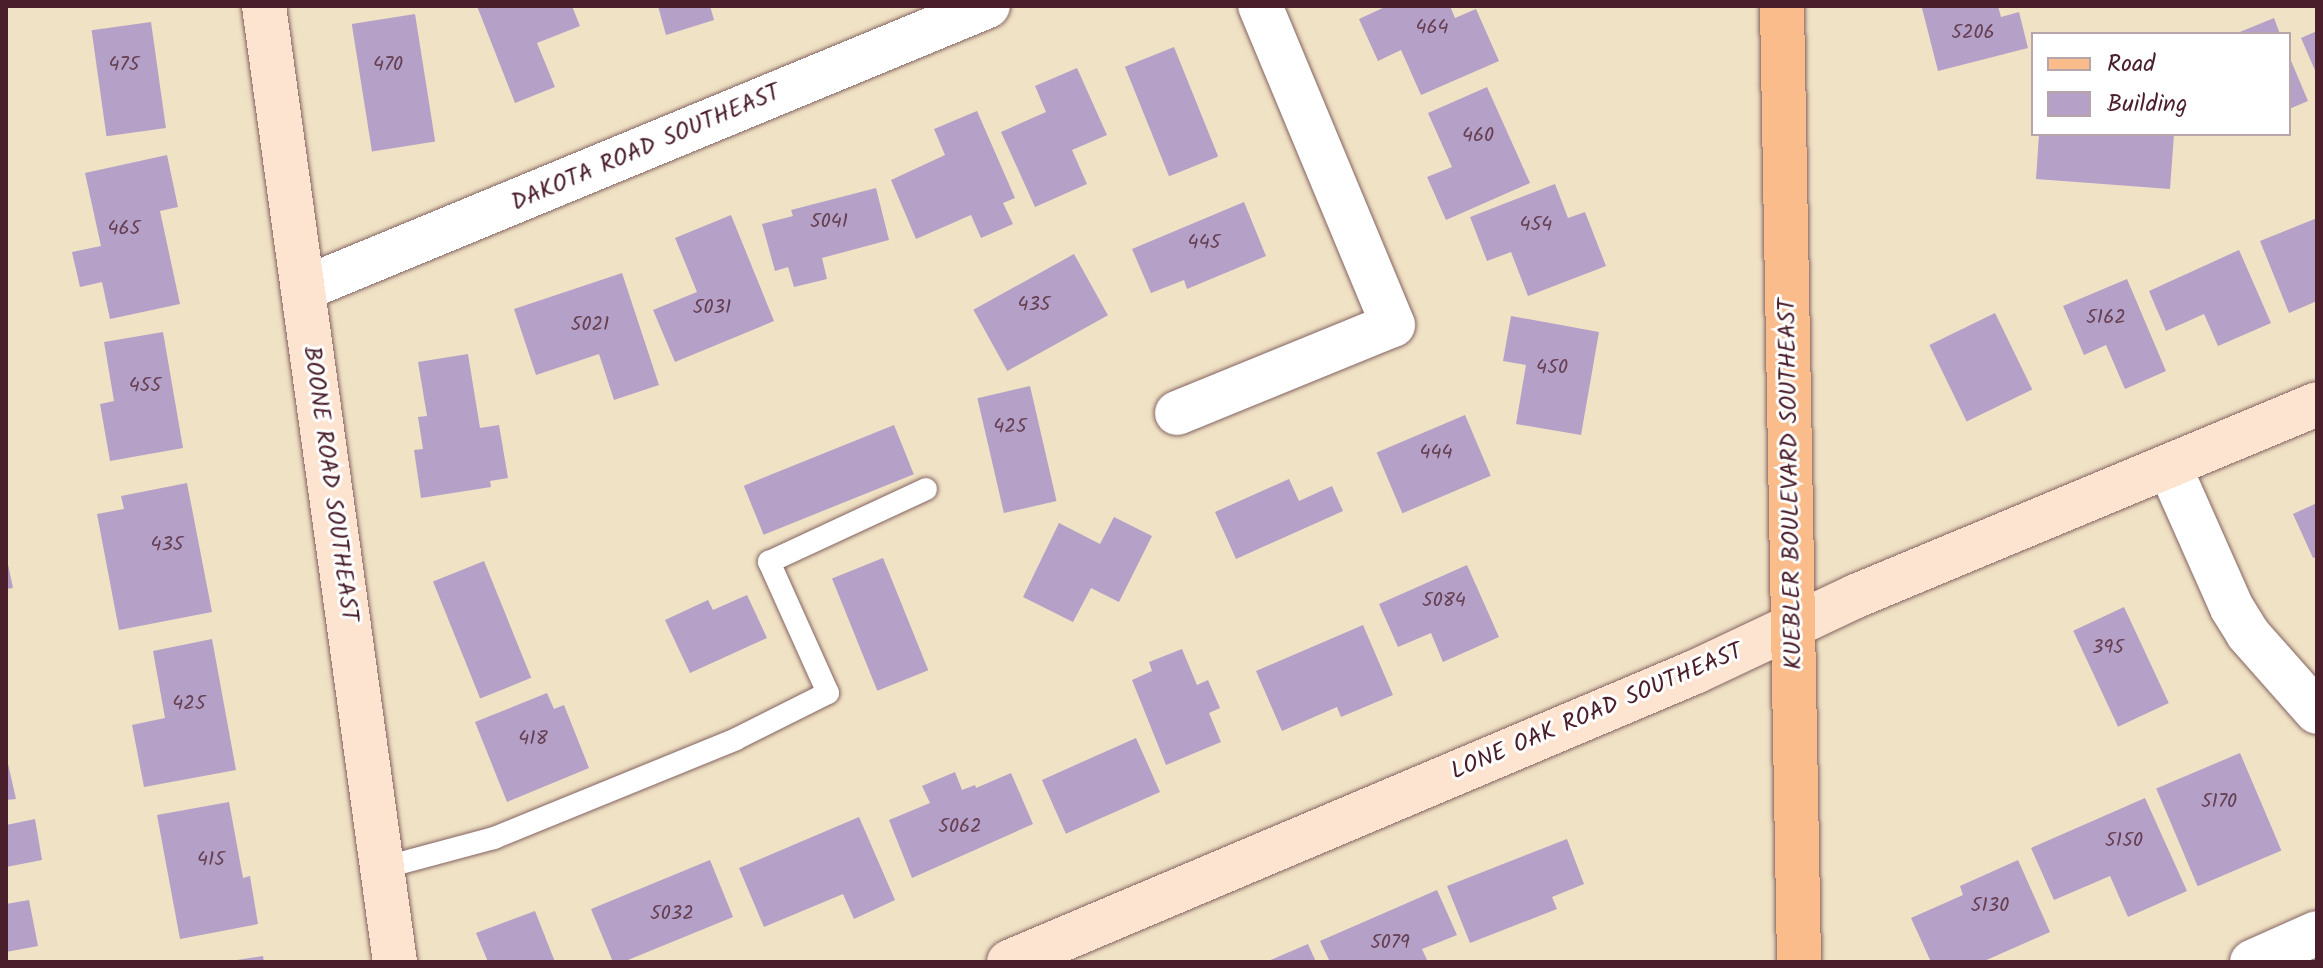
<!DOCTYPE html>
<html>
<head>
<meta charset="utf-8">
<style>
  body { margin:0 }
  #map { position:relative; width:2323px; height:968px; overflow:hidden; background:#f0e2c5; font-family:Kalam,sans-serif }
  div>[style] { position:absolute }
  [style*='--x'] { left:calc(var(--x)*1px); top:calc(var(--y)*1px); width:calc(var(--w)*1px); rotate:calc(var(--a)*1deg) }
  .building>* { inset:0; background:#b5a0c8; transform-origin:0 0 }
  .roads { filter:drop-shadow(0 0 2px #846361) drop-shadow(0 0 2px #846361) }
  .lane>* { height:22px; margin:-11px; padding:0 11px; transform-origin:11px; border-radius:11px; background:#fff }
  .street>* { height:44px; margin:-22px; padding:0 22px; transform-origin:22px; border-radius:22px; background:#fff }
  .secondary>* { height:44px; margin:-22px; padding:0 22px; transform-origin:22px; border-radius:22px; background:#fde4d0 }
  .primary>* { height:44px; margin:-22px; padding:0 22px; transform-origin:22px; border-radius:22px; background:#f9bc8a }
  span { translate:-50% -50%; white-space:nowrap; text-align:center; line-height:1.15; -webkit-text-stroke:6px #fff; paint-order:stroke }
  .number-label { font-size:20px; color:#653f52 }
  .number-label span { -webkit-text-stroke-width:0 }
  .street-label { font-size:24px; color:#4a1f2b }
  .frame { position:absolute; inset:0; border:8px solid #4a1f2b; pointer-events:none }
  .legend { position:absolute; left:2031px; top:32px; width:260px; height:104px; box-sizing:border-box; background:#fff; border:2px solid #b7a5aa; margin:0; padding:10px 14px; list-style:none; font-size:24px; color:#4a1f2b }
  .legend li { display:flex; align-items:center; gap:16px; height:40px }
  .legend b { width:40px; border:2px solid #b7a5aa }
</style>
</head>
<body>
<div id="map">
  <div class="building">
    <div style="clip-path:polygon(477px 6px,572px 6px,580px 26px,537px 43px,555px 87px,515px 103px)"></div>
    <div style="clip-path:polygon(658px 6px,710px 6px,714px 20px,666px 35px)"></div>
    <div style="clip-path:polygon(1387px 6px,1450px 6px,1455px 18px,1476px 9px,1499px 61px,1421px 95px,1401px 50px,1378px 61px,1359px 19px)"></div>
    <div style="clip-path:polygon(1931px 6px,1998px 6px,2001px 17px,2019px 12px,2028px 48px,1938px 71px,1922px 8px)"></div>
    <div style="left:415px;top:14px;width:129px;height:64px;rotate:81deg"></div>
    <div style="clip-path:polygon(2274px 18px,2280px 34px,2235px 34px)"></div>
    <div style="left:151px;top:22px;width:107px;height:60px;rotate:82deg"></div>
    <div style="clip-path:polygon(2317px 31px,2317px 75px,2301px 38px)"></div>
    <div style="left:1174px;top:47px;width:118px;height:53px;rotate:68deg"></div>
    <div style="clip-path:polygon(2289px 56px,2308px 101px,2289px 109px)"></div>
    <div style="clip-path:polygon(1077px 68px,1107px 135px,1072px 150px,1087px 184px,1035px 207px,1001px 132px,1046px 112px,1035px 86px)"></div>
    <div style="clip-path:polygon(1487px 87px,1530px 183px,1446px 220px,1427px 177px,1452px 167px,1428px 113px)"></div>
    <div style="clip-path:polygon(977px 111px,1015px 198px,1003px 203px,1013px 224px,981px 238px,971px 215px,916px 239px,891px 180px,945px 155px,934px 129px)"></div>
    <div style="clip-path:polygon(2039px 134px,2174px 134px,2170px 189px,2036px 179px)"></div>
    <div style="clip-path:polygon(167px 155px,178px 207px,160px 211px,180px 304px,110px 319px,102px 282px,80px 287px,72px 252px,101px 246px,85px 173px)"></div>
    <div style="clip-path:polygon(1555px 184px,1568px 218px,1585px 212px,1606px 266px,1528px 296px,1511px 252px,1487px 261px,1470px 217px)"></div>
    <div style="clip-path:polygon(876px 188px,889px 240px,822px 258px,827px 279px,794px 287px,788px 267px,775px 271px,762px 224px,793px 216px,791px 210px)"></div>
    <div style="clip-path:polygon(1244px 202px,1266px 256px,1187px 289px,1184px 280px,1151px 293px,1132px 249px)"></div>
    <div style="clip-path:polygon(731px 215px,774px 321px,675px 362px,653px 310px,697px 292px,675px 238px)"></div>
    <div style="clip-path:polygon(2317px 218px,2317px 301px,2289px 313px,2260px 241px)"></div>
    <div style="clip-path:polygon(2239px 250px,2271px 323px,2218px 346px,2204px 314px,2166px 331px,2149px 291px)"></div>
    <div style="left:1074px;top:254px;width:70px;height:115px;rotate:61deg"></div>
    <div style="clip-path:polygon(622px 273px,659px 385px,614px 400px,599px 354px,536px 375px,514px 309px)"></div>
    <div style="clip-path:polygon(2127px 279px,2166px 371px,2125px 389px,2106px 345px,2084px 355px,2063px 306px)"></div>
    <div style="left:1995px;top:313px;width:85px;height:73px;rotate:64deg"></div>
    <div style="clip-path:polygon(1511px 316px,1599px 332px,1581px 435px,1516px 424px,1526px 365px,1503px 361px)"></div>
    <div style="clip-path:polygon(163px 332px,183px 448px,110px 461px,100px 404px,114px 401px,104px 342px)"></div>
    <div style="clip-path:polygon(468px 354px,480px 428px,499px 425px,508px 478px,490px 481px,491px 487px,421px 498px,414px 450px,423px 449px,418px 417px,427px 416px,418px 362px)"></div>
    <div style="left:1030px;top:386px;width:118px;height:54px;rotate:77deg"></div>
    <div style="left:1465px;top:415px;width:66px;height:96px;rotate:67deg"></div>
    <div style="left:894px;top:425px;width:53px;height:162px;rotate:68deg"></div>
    <div style="clip-path:polygon(1289px 479px,1299px 501px,1332px 486px,1343px 511px,1236px 559px,1215px 512px)"></div>
    <div style="clip-path:polygon(187px 483px,212px 612px,119px 630px,97px 514px,124px 509px,121px 496px)"></div>
    <div style="clip-path:polygon(2317px 503px,2317px 557px,2313px 558px,2293px 514px)"></div>
    <div style="clip-path:polygon(1114px 517px,1152px 536px,1119px 602px,1091px 588px,1073px 622px,1023px 597px,1059px 523px,1100px 544px)"></div>
    <div style="clip-path:polygon(6px 555px,13px 588px,6px 589px)"></div>
    <div style="left:883px;top:558px;width:121px;height:55px;rotate:68deg"></div>
    <div style="left:484px;top:561px;width:126px;height:55px;rotate:68deg"></div>
    <div style="clip-path:polygon(1467px 565px,1499px 637px,1443px 662px,1431px 633px,1398px 647px,1379px 604px)"></div>
    <div style="clip-path:polygon(747px 595px,767px 638px,690px 673px,665px 620px,708px 600px,713px 610px)"></div>
    <div style="left:2124px;top:607px;width:106px;height:56px;rotate:65deg"></div>
    <div style="clip-path:polygon(1363px 625px,1393px 695px,1341px 717px,1337px 707px,1282px 731px,1256px 671px)"></div>
    <div style="clip-path:polygon(212px 639px,236px 770px,144px 787px,132px 725px,165px 718px,153px 651px)"></div>
    <div style="clip-path:polygon(1182px 649px,1197px 685px,1208px 680px,1220px 708px,1209px 713px,1221px 742px,1166px 765px,1132px 680px,1152px 671px,1149px 662px)"></div>
    <div style="clip-path:polygon(547px 693px,554px 709px,564px 705px,589px 768px,507px 802px,475px 722px)"></div>
    <div style="left:1136px;top:738px;width:59px;height:103px;rotate:66deg"></div>
    <div style="left:2240px;top:753px;width:106px;height:91px;rotate:67deg"></div>
    <div style="clip-path:polygon(6px 755px,16px 799px,6px 800px)"></div>
    <div style="clip-path:polygon(955px 772px,962px 790px,975px 785px,976px 788px,1011px 773px,1033px 824px,912px 878px,889px 820px,930px 803px,922px 786px)"></div>
    <div style="clip-path:polygon(2145px 798px,2187px 891px,2128px 917px,2110px 876px,2054px 900px,2031px 848px)"></div>
    <div style="clip-path:polygon(229px 802px,243px 878px,250px 876px,258px 924px,180px 939px,157px 815px)"></div>
    <div style="clip-path:polygon(859px 817px,895px 900px,854px 919px,843px 894px,764px 927px,739px 868px)"></div>
    <div style="clip-path:polygon(35px 819px,42px 860px,6px 867px,6px 825px)"></div>
    <div style="clip-path:polygon(1567px 839px,1584px 884px,1552px 897px,1557px 909px,1470px 943px,1447px 886px)"></div>
    <div style="clip-path:polygon(710px 860px,733px 917px,623px 962px,613px 962px,591px 909px)"></div>
    <div style="clip-path:polygon(2018px 860px,2050px 932px,1982px 962px,1931px 962px,1911px 918px,1963px 895px,1960px 886px)"></div>
    <div style="clip-path:polygon(1437px 890px,1457px 935px,1422px 949px,1428px 962px,1330px 962px,1320px 941px)"></div>
    <div style="clip-path:polygon(29px 900px,38px 946px,6px 952px,6px 904px)"></div>
    <div style="clip-path:polygon(535px 911px,555px 962px,488px 962px,476px 933px)"></div>
    <div style="clip-path:polygon(1308px 944px,1316px 962px,1266px 962px)"></div>
    <div style="clip-path:polygon(263px 956px,264px 962px,237px 962px,237px 960px)"></div>
  </div>
  <div class="roads">
    <div class="lane">
      <div style="--x:382;--y:868;--w:116;--a:-15"></div>
      <div style="--x:494;--y:838;--w:261;--a:-22.2"></div>
      <div style="--x:736;--y:739;--w:103;--a:-26.6"></div>
      <div style="--x:828;--y:693;--w:144;--a:-114.2"></div>
      <div style="--x:769;--y:562;--w:173;--a:-24.9"></div>
    </div>
    <div class="street">
      <div style="--x:303;--y:289;--w:741;--a:-22.45"></div>
      <div style="--x:1177;--y:413;--w:233;--a:-22.2"></div>
      <div style="--x:1393;--y:325;--w:346;--a:-112.6"></div>
      <div style="--x:2169;--y:466;--w:155;--a:66.1"></div>
      <div style="--x:2232;--y:608;--w:31;--a:58"></div>
      <div style="--x:2248;--y:634;--w:104;--a:48.5"></div>
      <div style="--x:2252;--y:962;--w:71;--a:-24"></div>
    </div>
    <div class="secondary">
      <div style="--x:264;--y:6;--w:965;--a:82.2"></div>
      <div style="--x:1009;--y:962;--w:745;--a:-22.92"></div>
      <div style="--x:1695;--y:672;--w:178;--a:-25.3"></div>
      <div style="--x:1856;--y:596;--w:499;--a:-22.6"></div>
    </div>
    <div class="primary">
      <div style="--x:1782;--y:6;--w:956;--a:88.98"></div>
    </div>
  </div>
  <div class="number-label">
    <span style="left:1432px;top:28px">464</span>
    <span style="left:1973px;top:33px">5206</span>
    <span style="left:124px;top:65px">475</span>
    <span style="left:388px;top:65px">470</span>
    <span style="left:1478px;top:136px">460</span>
    <span style="left:829px;top:222px">5041</span>
    <span style="left:1536px;top:225px">454</span>
    <span style="left:124px;top:229px">465</span>
    <span style="left:1204px;top:243px">445</span>
    <span style="left:1034px;top:305px">435</span>
    <span style="left:712px;top:308px">5031</span>
    <span style="left:2106px;top:318px">5162</span>
    <span style="left:590px;top:325px">5021</span>
    <span style="left:1552px;top:368px">450</span>
    <span style="left:145px;top:386px">455</span>
    <span style="left:1010px;top:427px">425</span>
    <span style="left:1436px;top:453px">444</span>
    <span style="left:167px;top:545px">435</span>
    <span style="left:1444px;top:601px">5084</span>
    <span style="left:2108px;top:648px">395</span>
    <span style="left:189px;top:704px">425</span>
    <span style="left:533px;top:739px">418</span>
    <span style="left:2219px;top:802px">5170</span>
    <span style="left:960px;top:827px">5062</span>
    <span style="left:2124px;top:841px">5150</span>
    <span style="left:211px;top:860px">415</span>
    <span style="left:1990px;top:906px">5130</span>
    <span style="left:672px;top:914px">5032</span>
    <span style="left:1390px;top:943px">5079</span>
  </div>
  <div class="street-label">
    <span style="left:646px;top:148px;rotate:-23deg">DAKOTA ROAD SOUTHEAST</span>
    <span style="left:330px;top:484px;rotate:82deg">BOONE ROAD SOUTHEAST</span>
    <span style="left:1791px;top:484px;rotate:-91deg">KUEBLER BOULEVARD SOUTHEAST</span>
    <span style="left:1597px;top:712px;rotate:-23deg">LONE OAK ROAD SOUTHEAST</span>
  </div>
  <div class="frame"></div>
  <ul class="legend">
  <li><b style="height:10px;background:#f9bc8a"></b>Road</li>
  <li><b style="height:22px;background:#b5a0c8"></b>Building</li>
  </ul>
</div>
</body>
</html>
